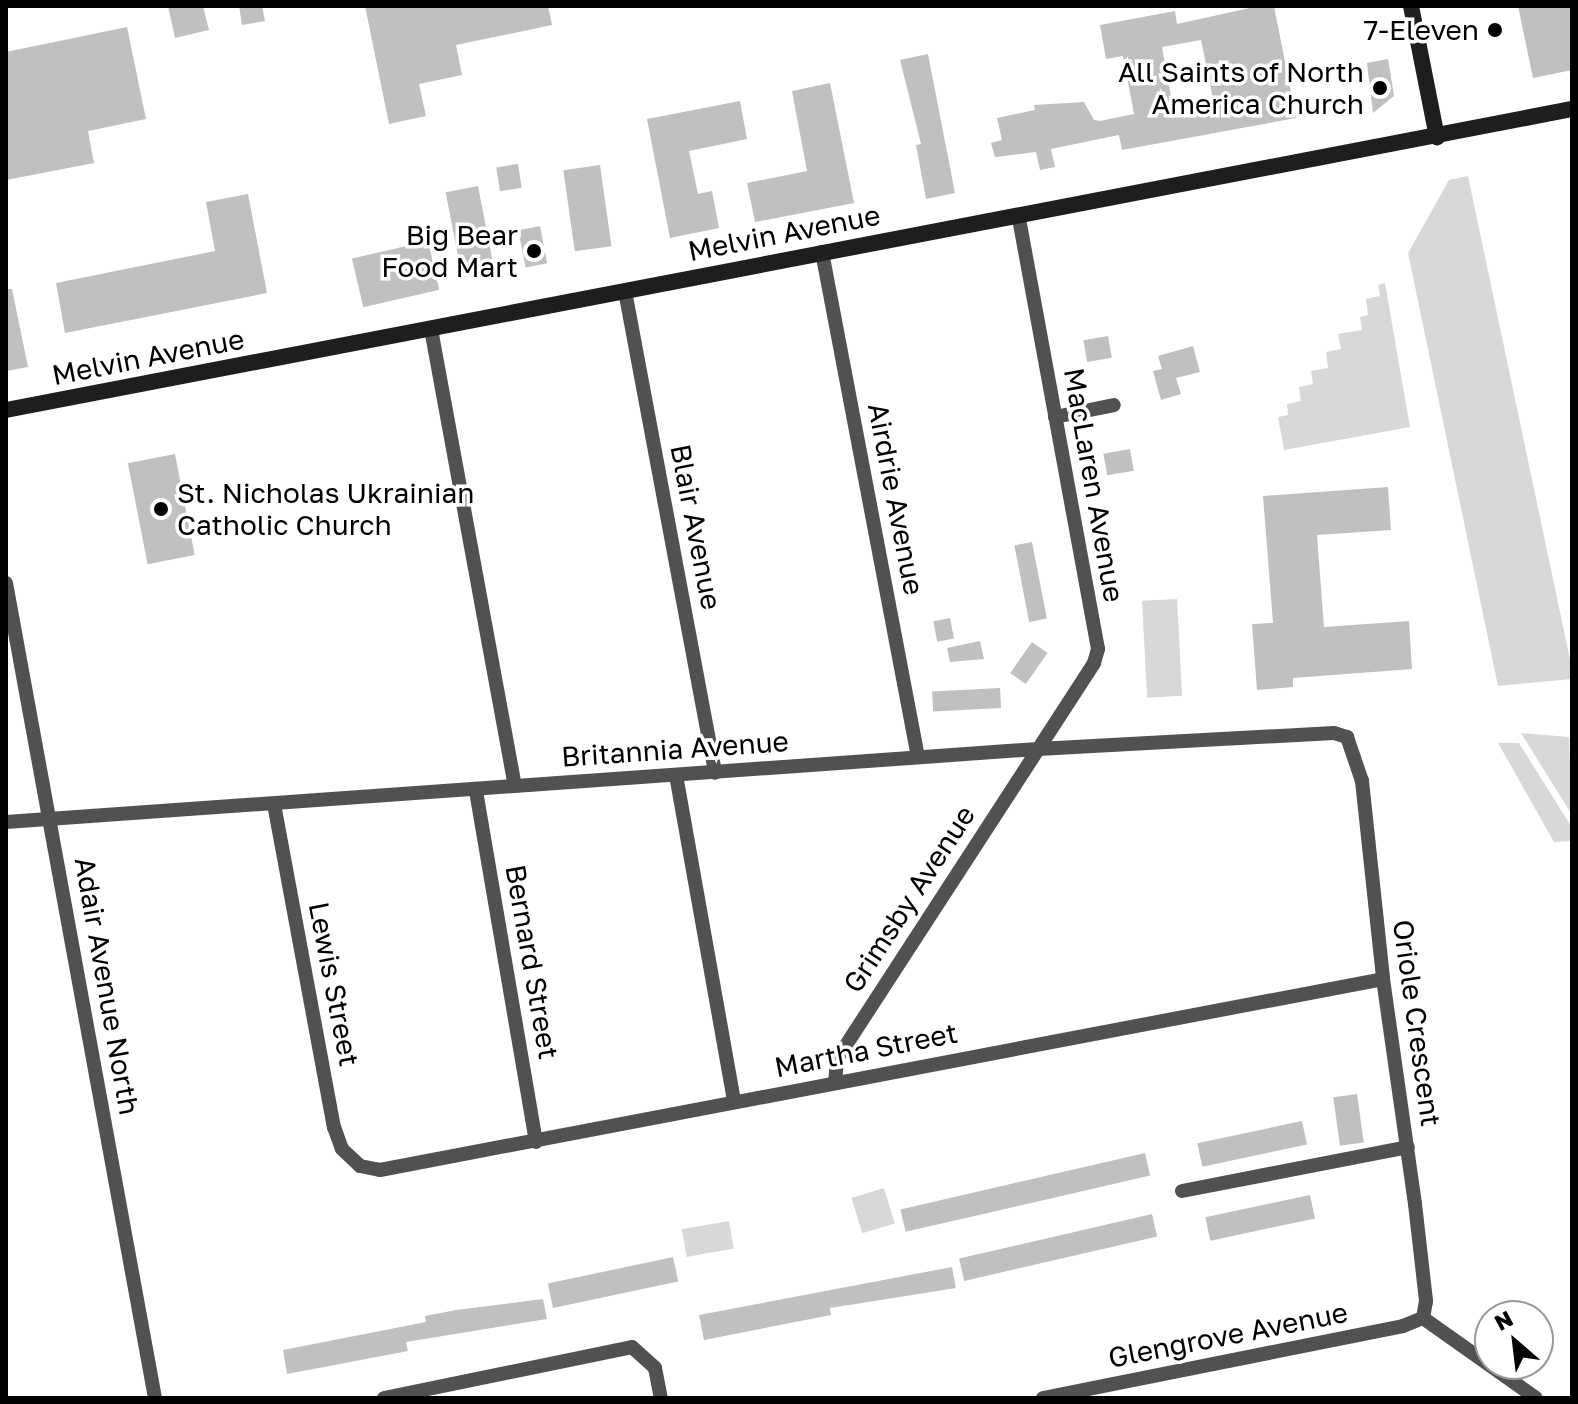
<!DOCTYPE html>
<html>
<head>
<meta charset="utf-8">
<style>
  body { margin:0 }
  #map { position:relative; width:1578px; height:1404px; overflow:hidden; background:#fff; font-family:"Golos Text",sans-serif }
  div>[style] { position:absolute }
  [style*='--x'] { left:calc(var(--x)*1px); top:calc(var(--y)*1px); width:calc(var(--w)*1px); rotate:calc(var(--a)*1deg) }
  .green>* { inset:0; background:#d8d8d8; transform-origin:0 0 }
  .building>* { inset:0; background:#c0c0c0; transform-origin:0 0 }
  .street>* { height:14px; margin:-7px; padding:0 7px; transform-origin:7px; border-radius:7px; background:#515151 }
  .secondary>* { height:16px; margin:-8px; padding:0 8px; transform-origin:8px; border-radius:8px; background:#1e1e1e }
  .dots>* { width:22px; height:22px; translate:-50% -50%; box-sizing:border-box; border:4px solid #fff; border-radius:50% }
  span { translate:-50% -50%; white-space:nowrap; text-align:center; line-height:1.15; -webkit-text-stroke:7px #fff; paint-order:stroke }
  .poi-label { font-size:28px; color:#000 }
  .right { translate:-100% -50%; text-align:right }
  .left { translate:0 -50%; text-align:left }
  .street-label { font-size:28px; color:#000 }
  .frame { position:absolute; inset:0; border:8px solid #000; pointer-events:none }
  .north { position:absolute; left:1474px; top:1300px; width:80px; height:80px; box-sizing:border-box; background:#fff; border:2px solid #999; border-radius:50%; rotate:332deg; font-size:22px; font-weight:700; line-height:32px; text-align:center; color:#000 }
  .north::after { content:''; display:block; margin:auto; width:28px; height:36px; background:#000; clip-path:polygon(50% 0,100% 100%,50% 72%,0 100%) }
</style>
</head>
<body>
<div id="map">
  <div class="green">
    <div style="clip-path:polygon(1468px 176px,1572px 669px,1572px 679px,1498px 686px,1408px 253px,1449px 180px)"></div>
    <div style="clip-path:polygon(1385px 283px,1410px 427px,1284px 450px,1278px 417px,1288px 415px,1287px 404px,1301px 401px,1299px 387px,1313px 384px,1311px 371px,1328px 368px,1326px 352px,1341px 349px,1338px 334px,1362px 330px,1360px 317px,1368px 315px,1366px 299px,1380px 296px,1378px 285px)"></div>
    <div style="left:1177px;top:599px;width:97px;height:35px;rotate:87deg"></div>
    <div style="clip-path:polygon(1521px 733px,1569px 737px,1572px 815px)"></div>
    <div style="clip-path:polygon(1498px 743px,1519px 743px,1571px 826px,1572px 841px,1554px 842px)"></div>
    <div style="left:884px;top:1188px;width:37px;height:34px;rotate:73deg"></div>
    <div style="left:729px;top:1221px;width:28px;height:48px;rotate:80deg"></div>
  </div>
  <div class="building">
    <div style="clip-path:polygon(168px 6px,203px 6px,209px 30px,175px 38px)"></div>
    <div style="clip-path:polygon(239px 6px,262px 6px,265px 21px,242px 25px)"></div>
    <div style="clip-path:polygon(365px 6px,548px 6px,552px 25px,456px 45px,462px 75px,419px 84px,426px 116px,389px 124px)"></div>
    <div style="clip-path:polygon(evenodd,1259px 6px,1274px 6px,1296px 118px,1122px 150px,1119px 135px,1051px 149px,1055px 167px,1040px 170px,1036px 152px,995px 157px,991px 143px,1002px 140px,997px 118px,1035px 110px,1034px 105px,1084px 102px,1094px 120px,1100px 121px,1134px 114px,1123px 56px,1106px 59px,1100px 25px,1175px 11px,1177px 24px,1259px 6px,1201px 40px,1213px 99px,1173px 107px,1162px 47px,1201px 40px)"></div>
    <div style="clip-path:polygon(1518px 6px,1572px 6px,1572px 70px,1533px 78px)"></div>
    <div style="clip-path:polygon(127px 27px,146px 119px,88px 131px,94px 163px,6px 180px,6px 52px)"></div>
    <div style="clip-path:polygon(928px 54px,955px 193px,926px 199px,916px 145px,921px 144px,900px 60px)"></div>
    <div style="clip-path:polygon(1388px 59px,1394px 96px,1373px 113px,1367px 63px)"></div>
    <div style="clip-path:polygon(830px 83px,854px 203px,755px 222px,747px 183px,807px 171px,792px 91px)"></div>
    <div style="clip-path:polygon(740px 101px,747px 139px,689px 151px,698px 194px,712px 191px,719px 228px,670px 238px,647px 119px)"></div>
    <div style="left:518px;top:164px;width:24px;height:22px;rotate:81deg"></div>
    <div style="left:600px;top:165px;width:82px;height:37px;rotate:82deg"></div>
    <div style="left:478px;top:186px;width:87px;height:33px;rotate:79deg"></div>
    <div style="clip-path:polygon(248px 194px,267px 293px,65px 333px,56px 283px,215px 251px,206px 202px)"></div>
    <div style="left:540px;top:226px;width:38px;height:22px;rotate:79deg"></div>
    <div style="left:428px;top:241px;width:50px;height:78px;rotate:77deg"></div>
    <div style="clip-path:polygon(6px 289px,12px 289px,28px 367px,6px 371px)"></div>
    <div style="left:1108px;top:336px;width:22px;height:25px;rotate:80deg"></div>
    <div style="clip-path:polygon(1193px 346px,1200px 372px,1176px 378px,1181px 394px,1161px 400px,1153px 371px,1162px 369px,1158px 356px)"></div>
    <div style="left:1130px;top:449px;width:22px;height:27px;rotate:80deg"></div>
    <div style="left:175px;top:454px;width:103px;height:48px;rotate:79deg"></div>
    <div style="clip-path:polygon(1388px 487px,1391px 530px,1317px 535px,1324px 627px,1409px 621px,1412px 669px,1293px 678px,1293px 687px,1257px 690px,1252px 624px,1273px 623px,1263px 496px)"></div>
    <div style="left:1032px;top:542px;width:78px;height:18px;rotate:79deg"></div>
    <div style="left:950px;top:618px;width:21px;height:17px;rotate:79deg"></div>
    <div style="clip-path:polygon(980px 641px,984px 659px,950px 662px,947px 648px)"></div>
    <div style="left:1032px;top:642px;width:19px;height:38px;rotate:35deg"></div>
    <div style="left:1000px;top:688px;width:20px;height:68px;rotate:87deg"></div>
    <div style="left:1357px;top:1094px;width:49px;height:24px;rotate:82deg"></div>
    <div style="left:1302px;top:1121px;width:24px;height:107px;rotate:78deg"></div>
    <div style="left:1145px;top:1153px;width:23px;height:251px;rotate:77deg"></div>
    <div style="left:1310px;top:1195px;width:24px;height:107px;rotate:78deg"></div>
    <div style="left:1152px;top:1214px;width:23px;height:198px;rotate:77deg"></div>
    <div style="left:673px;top:1257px;width:25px;height:128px;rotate:78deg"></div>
    <div style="clip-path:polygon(952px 1267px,956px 1288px,830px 1308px,831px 1315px,704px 1340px,699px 1315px)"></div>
    <div style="clip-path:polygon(543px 1299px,547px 1319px,406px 1342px,408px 1351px,287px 1374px,283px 1350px,426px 1322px,425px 1316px,456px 1310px)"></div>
  </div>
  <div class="street">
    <div style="--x:822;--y:252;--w:514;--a:79.24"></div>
    <div style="--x:625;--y:291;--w:490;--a:79.4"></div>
    <div style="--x:431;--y:329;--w:464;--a:79.6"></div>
    <div style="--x:1055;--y:417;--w:60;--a:-11.5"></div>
    <div style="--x:6;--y:583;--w:829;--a:79.64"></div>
    <div style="--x:676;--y:775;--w:332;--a:79.9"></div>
    <div style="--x:476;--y:791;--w:356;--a:80.3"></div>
    <div style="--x:274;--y:804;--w:329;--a:79.5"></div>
    <div style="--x:334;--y:1127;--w:23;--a:70"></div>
    <div style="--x:342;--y:1149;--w:25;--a:43"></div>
    <div style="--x:360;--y:1166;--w:20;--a:11"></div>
    <div style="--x:380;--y:1170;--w:1021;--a:-10.78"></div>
    <div style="--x:6;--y:822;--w:1035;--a:-4.05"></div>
    <div style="--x:1038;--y:749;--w:296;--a:-3.1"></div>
    <div style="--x:1334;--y:733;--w:14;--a:17"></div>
    <div style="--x:1347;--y:737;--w:46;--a:71.2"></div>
    <div style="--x:1362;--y:781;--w:199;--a:83.9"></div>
    <div style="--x:1383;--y:979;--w:227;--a:81.9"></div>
    <div style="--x:1415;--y:1204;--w:98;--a:83.5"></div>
    <div style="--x:1426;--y:1301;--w:17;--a:100"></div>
    <div style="--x:835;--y:1083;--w:24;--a:-85"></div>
    <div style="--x:837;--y:1059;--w:472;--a:-57"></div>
    <div style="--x:1094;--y:663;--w:15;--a:-74"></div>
    <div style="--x:1098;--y:649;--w:441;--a:-100.4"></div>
    <div style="--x:1182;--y:1191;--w:230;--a:-11"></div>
    <div style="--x:1423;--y:1318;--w:138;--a:35.3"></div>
    <div style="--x:384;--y:1398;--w:253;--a:-11.6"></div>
    <div style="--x:632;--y:1347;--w:31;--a:42"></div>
    <div style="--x:655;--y:1368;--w:31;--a:79"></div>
    <div style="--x:1043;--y:1398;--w:367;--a:-11.3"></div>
    <div style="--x:1403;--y:1326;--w:22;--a:-22"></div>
  </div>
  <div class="secondary">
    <div style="--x:1411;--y:6;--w:134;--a:78.8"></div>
    <div style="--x:6;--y:410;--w:1595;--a:-10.88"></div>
  </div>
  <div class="dots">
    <div style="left:1495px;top:30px;background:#000"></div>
    <div style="left:1380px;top:88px;background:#000"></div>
    <div style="left:534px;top:251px;background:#000"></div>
    <div style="left:161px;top:509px;background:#000"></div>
  </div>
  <div class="poi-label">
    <span class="right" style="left:1479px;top:30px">7-Eleven</span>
    <span class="right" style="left:1364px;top:88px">All Saints of North<br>America Church</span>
    <span class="right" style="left:518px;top:251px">Big Bear<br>Food Mart</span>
    <span class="left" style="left:177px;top:509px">St. Nicholas Ukrainian<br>Catholic Church</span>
  </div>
  <div class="street-label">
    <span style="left:784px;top:233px;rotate:-11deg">Melvin Avenue</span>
    <span style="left:148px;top:357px;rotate:-11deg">Melvin Avenue</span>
    <span style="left:1094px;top:485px;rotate:80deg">MacLaren Avenue</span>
    <span style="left:896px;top:499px;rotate:79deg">Airdrie Avenue</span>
    <span style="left:696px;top:527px;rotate:79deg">Blair Avenue</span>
    <span style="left:675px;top:749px;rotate:-4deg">Britannia Avenue</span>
    <span style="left:909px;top:899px;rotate:-57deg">Grimsby Avenue</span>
    <span style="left:532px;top:962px;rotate:80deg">Bernard Street</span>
    <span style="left:334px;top:984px;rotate:79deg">Lewis Street</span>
    <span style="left:107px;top:986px;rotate:80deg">Adair Avenue North</span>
    <span style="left:1417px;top:1023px;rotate:82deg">Oriole Crescent</span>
    <span style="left:866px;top:1050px;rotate:-11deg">Martha Street</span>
    <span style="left:1228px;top:1335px;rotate:-11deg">Glengrove Avenue</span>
  </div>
  <div class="frame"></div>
  <div class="north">N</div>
</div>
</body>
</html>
